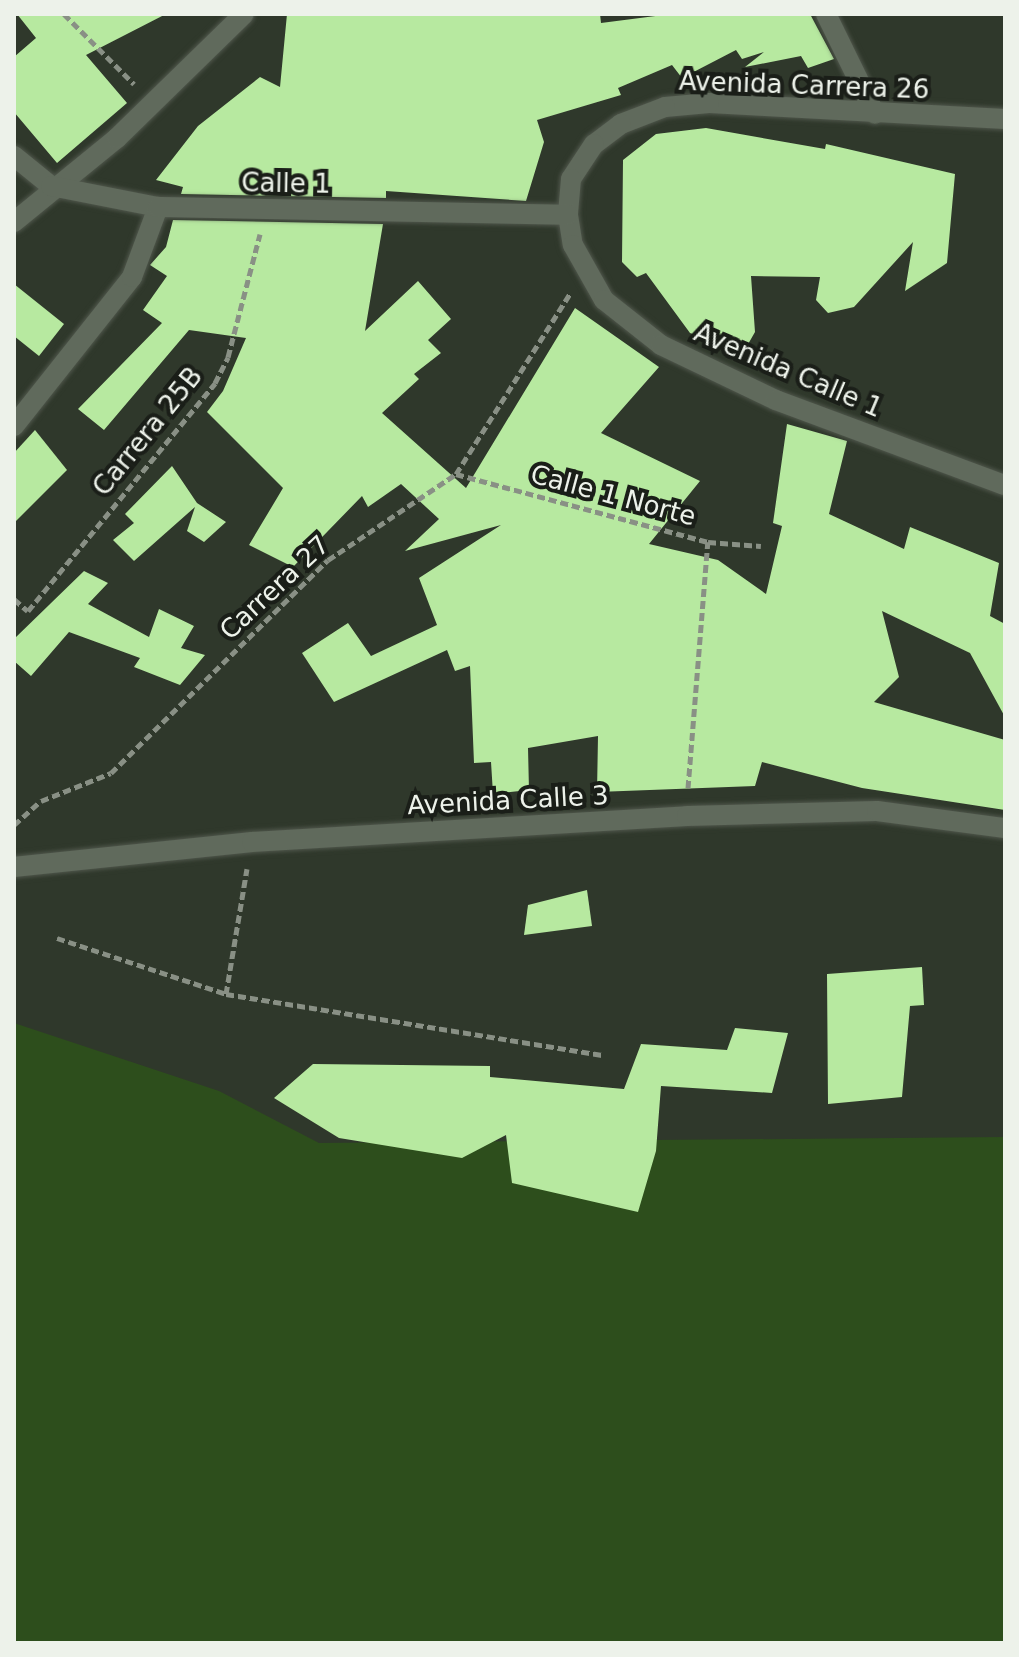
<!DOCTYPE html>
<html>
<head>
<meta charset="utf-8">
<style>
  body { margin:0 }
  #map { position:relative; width:1019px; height:1657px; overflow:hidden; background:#2f382b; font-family:"DejaVu Sans",sans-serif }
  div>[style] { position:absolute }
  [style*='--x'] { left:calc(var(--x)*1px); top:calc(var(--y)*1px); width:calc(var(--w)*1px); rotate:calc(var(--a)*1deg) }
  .green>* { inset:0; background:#2d4e1c }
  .building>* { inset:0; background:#b7e9a0 }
  .path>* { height:5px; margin-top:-2.5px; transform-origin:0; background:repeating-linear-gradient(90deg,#899085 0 8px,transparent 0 12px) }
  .roads { filter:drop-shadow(0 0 2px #4f564b) drop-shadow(0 0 2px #4f564b) }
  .minor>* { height:20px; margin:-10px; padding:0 10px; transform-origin:10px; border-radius:10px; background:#606a5c }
  .tertiary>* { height:20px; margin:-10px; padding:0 10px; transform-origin:10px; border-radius:10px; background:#606a5c }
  span { translate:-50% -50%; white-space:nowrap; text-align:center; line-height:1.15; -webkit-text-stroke:8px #1a1e18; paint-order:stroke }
  .street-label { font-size:26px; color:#edf2ea }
  .frame { position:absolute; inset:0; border:16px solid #edf2ea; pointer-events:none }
</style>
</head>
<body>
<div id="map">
  <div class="green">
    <div style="clip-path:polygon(14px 1023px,219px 1091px,319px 1143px,1005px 1137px,1005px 1643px,14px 1643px)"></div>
  </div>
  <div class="building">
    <div style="clip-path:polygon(17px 14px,166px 14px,86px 55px,127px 103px,57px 163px,14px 112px,14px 57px,36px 38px)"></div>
    <div style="clip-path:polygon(287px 14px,600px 14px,601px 23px,671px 14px,810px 14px,834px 59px,808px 68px,801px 56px,745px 67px,764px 52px,742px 59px,736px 50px,682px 78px,672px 65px,618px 88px,621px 95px,537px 120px,544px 142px,526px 201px,386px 191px,386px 198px,181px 194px,183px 187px,156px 180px,198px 126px,260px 77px,280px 87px)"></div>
    <div style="clip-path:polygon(706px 128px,825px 149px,826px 144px,955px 174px,947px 263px,905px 291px,913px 242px,854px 307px,828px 313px,816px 300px,820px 277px,751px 276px,755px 332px,743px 353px,690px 333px,646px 273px,637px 277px,622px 262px,623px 160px,656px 134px)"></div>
    <div style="clip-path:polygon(173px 220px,383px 224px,365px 331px,418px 281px,451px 319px,428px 340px,441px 353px,414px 374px,419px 379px,382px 413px,466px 488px,575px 308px,659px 367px,601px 433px,700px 481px,649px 544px,718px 560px,766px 594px,782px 526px,773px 523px,787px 424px,847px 441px,829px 514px,904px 549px,910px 527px,999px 563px,990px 616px,1005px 624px,1005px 717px,970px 653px,882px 611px,899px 677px,874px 702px,1005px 740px,1005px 810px,862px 788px,762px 762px,755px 786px,597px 792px,598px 736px,528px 748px,529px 790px,493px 794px,491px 762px,474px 763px,470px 666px,455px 671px,447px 650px,334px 702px,302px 653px,348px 623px,371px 656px,437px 625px,419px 578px,501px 525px,405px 551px,439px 519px,401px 484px,368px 507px,362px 496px,293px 567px,249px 545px,283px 488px,207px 412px,223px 391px,246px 338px,189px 330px,104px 430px,78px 409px,162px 323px,143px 310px,167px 276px,150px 265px,166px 247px)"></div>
    <div style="clip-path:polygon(14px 284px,64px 324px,39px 356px,14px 336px)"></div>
    <div style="clip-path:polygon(35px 430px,67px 470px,14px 523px,14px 453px)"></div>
    <div style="clip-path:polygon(172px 466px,197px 503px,226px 522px,204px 542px,187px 531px,195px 507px,134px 561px,113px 540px,134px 523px,125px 514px)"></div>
    <div style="clip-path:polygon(84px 571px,108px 583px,88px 604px,149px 637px,159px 609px,194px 626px,181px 648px,205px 655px,180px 685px,134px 667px,140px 658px,69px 632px,31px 676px,14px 661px,14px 639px)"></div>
    <div style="clip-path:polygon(587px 890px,592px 926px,524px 935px,528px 905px)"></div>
    <div style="clip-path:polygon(922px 967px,924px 1005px,910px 1006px,902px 1097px,828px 1104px,827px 974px)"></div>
    <div style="clip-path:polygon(735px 1028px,788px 1033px,772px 1093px,661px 1086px,656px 1151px,638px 1212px,512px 1183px,506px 1135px,462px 1158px,339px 1138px,274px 1098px,313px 1064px,490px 1066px,490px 1077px,624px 1089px,641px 1044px,727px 1050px)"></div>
  </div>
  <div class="path">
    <div style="--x:64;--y:14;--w:99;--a:45"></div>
    <div style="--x:456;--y:474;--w:261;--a:15.1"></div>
    <div style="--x:708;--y:542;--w:53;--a:4.3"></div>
    <div style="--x:14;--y:599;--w:18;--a:41"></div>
    <div style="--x:28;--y:611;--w:295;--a:-50.6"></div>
    <div style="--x:215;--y:383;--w:29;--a:-63"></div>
    <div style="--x:228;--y:357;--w:127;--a:-75.4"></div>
    <div style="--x:688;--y:788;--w:247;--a:-85.4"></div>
    <div style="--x:14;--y:825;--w:36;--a:-42"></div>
    <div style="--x:41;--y:801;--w:75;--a:-21.8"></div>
    <div style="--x:111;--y:773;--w:304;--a:-44.5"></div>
    <div style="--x:328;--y:560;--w:154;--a:-33.9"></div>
    <div style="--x:456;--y:474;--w:213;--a:-57.7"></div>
    <div style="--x:57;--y:938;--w:178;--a:18.3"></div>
    <div style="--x:226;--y:994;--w:381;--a:9.2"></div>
    <div style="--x:226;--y:994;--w:127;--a:-80.5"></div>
  </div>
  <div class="roads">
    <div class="minor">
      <div style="--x:826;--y:14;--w:111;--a:63.9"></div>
      <div style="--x:14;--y:222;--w:133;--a:-39.2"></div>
      <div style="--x:117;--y:138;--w:177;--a:-44.3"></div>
      <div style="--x:14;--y:426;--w:190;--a:-51.6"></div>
      <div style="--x:132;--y:277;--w:75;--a:-69.6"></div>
    </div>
    <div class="tertiary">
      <div style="--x:1005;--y:119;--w:296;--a:-176.9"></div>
      <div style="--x:709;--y:103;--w:44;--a:174.8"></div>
      <div style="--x:665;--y:107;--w:47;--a:158.9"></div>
      <div style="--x:621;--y:124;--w:34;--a:143"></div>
      <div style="--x:594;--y:144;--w:42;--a:123.3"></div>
      <div style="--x:571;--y:179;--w:36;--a:95"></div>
      <div style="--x:568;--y:215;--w:30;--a:81"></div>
      <div style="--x:573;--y:245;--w:63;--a:60.6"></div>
      <div style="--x:604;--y:300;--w:73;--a:38.3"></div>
      <div style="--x:661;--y:345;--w:127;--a:25.6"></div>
      <div style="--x:776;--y:400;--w:244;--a:20.4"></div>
      <div style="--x:14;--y:156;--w:48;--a:39"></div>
      <div style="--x:51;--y:186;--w:109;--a:11.1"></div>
      <div style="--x:158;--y:207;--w:410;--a:1.1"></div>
      <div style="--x:14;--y:867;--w:239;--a:-6"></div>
      <div style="--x:252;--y:842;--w:436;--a:-3.4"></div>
      <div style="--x:687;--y:816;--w:190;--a:-1.5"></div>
      <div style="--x:877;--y:811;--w:129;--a:7.6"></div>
    </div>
  </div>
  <div class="street-label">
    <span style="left:804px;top:86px;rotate:2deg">Avenida Carrera 26</span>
    <span style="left:286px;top:184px;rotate:1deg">Calle 1</span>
    <span style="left:788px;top:371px;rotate:23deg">Avenida Calle 1</span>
    <span style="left:148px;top:432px;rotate:-51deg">Carrera 25B</span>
    <span style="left:613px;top:496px;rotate:15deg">Calle 1 Norte</span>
    <span style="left:275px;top:588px;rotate:-43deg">Carrera 27</span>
    <span style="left:508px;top:801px;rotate:-3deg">Avenida Calle 3</span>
  </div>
  <div class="frame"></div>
</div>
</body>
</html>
